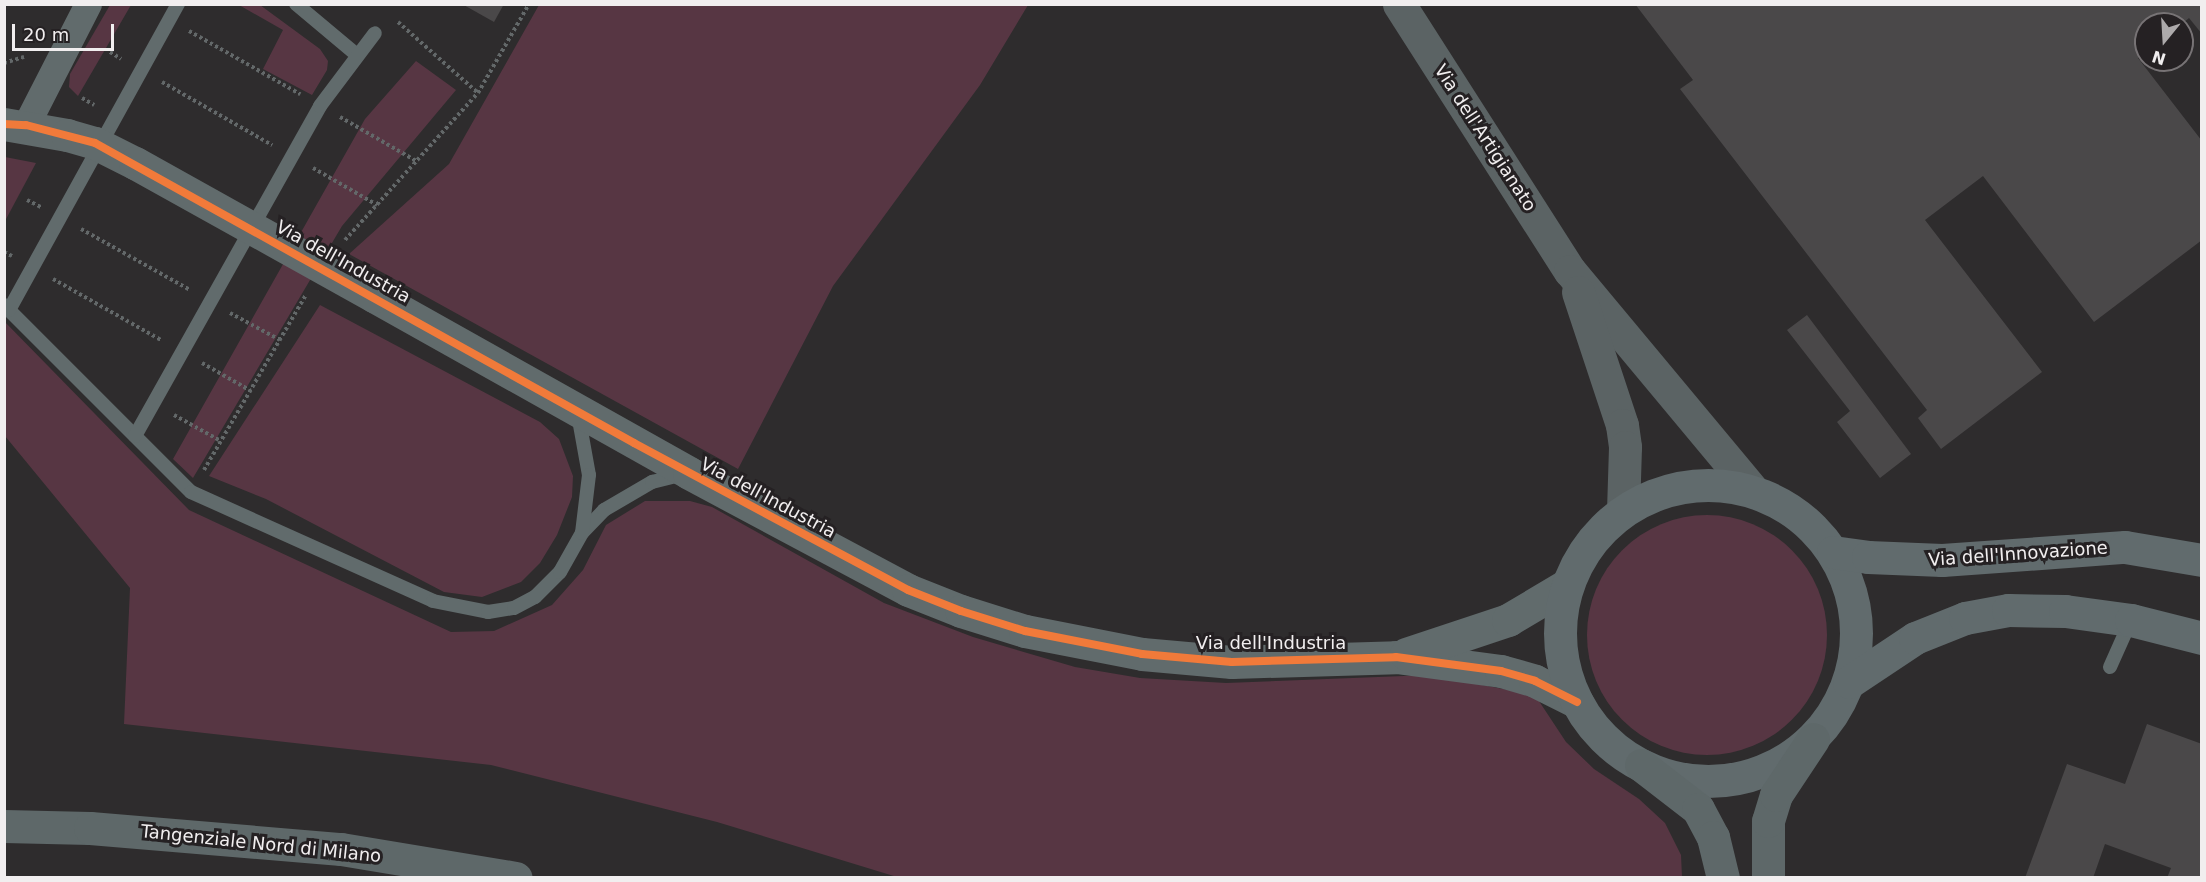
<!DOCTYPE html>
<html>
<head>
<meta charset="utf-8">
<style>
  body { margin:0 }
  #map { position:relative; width:2206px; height:882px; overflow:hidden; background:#2e2c2d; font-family:"DejaVu Sans",sans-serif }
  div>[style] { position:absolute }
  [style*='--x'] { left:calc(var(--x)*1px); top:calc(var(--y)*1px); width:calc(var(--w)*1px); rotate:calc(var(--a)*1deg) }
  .green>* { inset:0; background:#573643 }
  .round { border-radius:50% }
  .building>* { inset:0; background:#4a4849 }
  .path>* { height:4px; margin-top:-2px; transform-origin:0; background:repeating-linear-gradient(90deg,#636869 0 3px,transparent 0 6px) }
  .service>* { height:14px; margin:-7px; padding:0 7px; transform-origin:7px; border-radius:7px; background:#616b6c }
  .minor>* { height:27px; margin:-13.5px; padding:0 13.5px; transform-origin:13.5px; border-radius:13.5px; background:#616b6c }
  .tertiary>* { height:33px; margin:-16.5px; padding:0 16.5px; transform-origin:16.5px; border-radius:16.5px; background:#616b6c }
  .secondary>* { height:33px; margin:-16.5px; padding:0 16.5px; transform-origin:16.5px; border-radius:16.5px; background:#5b6364 }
  .primary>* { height:33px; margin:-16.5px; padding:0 16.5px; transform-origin:16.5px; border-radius:16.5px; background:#616b6d }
  .primary>.ring { margin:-16.5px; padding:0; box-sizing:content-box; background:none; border:33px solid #616b6d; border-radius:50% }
  .motorway>* { height:33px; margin:-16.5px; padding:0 16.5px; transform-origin:16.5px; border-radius:16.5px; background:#5e6869 }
  .tertiary-bridge>* { height:33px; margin:-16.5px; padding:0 16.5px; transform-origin:16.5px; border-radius:16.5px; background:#616b6c }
  .cycleway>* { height:8px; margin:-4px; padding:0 4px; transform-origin:4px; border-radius:4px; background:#f17a3a }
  span { translate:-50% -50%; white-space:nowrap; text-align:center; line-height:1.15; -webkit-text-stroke:6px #252123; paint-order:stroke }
  .street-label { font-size:18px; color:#f1eeef }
  .frame { position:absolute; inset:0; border:6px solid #f1eeef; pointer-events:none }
  .north { position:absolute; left:2134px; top:12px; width:60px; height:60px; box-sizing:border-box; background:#252123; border:2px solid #777375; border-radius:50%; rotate:198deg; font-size:16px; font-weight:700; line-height:24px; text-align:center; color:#f1eeef }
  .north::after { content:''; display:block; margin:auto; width:21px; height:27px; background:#adaaab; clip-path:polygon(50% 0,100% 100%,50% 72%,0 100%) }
  .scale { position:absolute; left:12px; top:24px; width:102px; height:27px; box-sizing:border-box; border:3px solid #f1eeef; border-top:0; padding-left:8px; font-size:18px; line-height:21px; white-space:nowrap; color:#f1eeef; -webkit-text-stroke:4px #252123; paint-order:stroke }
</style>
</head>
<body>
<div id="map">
  <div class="green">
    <div style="clip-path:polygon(110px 5px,131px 5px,78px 96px,69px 87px,70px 74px)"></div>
    <div style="clip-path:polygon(239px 5px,260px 5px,320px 49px,328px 61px,327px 70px,312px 95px,263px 69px,283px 30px)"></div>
    <div style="clip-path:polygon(539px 5px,1028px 5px,980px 85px,833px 286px,738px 469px,349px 254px,449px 164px)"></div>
    <div style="clip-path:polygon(416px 61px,456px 90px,342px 226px,193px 478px,173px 459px,365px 119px)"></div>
    <div style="clip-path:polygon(5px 157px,36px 163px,5px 221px,4px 157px)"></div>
    <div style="clip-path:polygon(320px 305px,540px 422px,559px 439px,573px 476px,572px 497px,557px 535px,540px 563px,521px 582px,482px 597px,444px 592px,266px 499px,209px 476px)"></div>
    <div style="clip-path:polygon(4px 321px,189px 510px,451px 632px,494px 631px,552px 605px,583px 570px,606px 525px,645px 501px,690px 501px,712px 507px,884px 603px,973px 637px,1075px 667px,1140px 678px,1226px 683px,1429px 675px,1535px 695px,1566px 742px,1594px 769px,1639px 799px,1665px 823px,1681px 855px,1682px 877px,897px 877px,717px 822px,491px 765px,124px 724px,130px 588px,5px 436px)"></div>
    <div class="round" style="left:1587px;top:515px;width:240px;height:240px"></div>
  </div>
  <div class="building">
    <div style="clip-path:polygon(462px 4px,504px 4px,494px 22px)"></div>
    <div style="clip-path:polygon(1635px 4px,2202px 4px,2202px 34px,2189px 18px,2182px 24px,2146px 24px,2146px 52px,2138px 58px,2202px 141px,2202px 240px,2094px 322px,1983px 176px,1925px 220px,2042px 372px,1941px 449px,1918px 418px,1927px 410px,1680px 89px,1693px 80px)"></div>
    <div style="clip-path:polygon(1807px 315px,1911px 454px,1880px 478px,1837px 422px,1850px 411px,1787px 330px)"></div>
    <div style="clip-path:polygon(2147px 724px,2202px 744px,2202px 878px,2167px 878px,2171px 868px,2105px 844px,2093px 878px,2025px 878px,2067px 764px,2125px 784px)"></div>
  </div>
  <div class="path">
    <div style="--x:398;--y:22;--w:107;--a:41.6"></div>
    <div style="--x:189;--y:31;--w:128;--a:29.6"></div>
    <div style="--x:110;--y:52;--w:13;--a:32"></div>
    <div style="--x:4;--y:63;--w:21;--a:-17"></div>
    <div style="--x:162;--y:82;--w:127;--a:29.8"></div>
    <div style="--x:82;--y:98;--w:14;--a:30"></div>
    <div style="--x:340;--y:117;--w:90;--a:30"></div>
    <div style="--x:313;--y:168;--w:74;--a:30"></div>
    <div style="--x:27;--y:200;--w:16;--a:27"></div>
    <div style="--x:81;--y:229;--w:125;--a:29.2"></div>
    <div style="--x:345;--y:240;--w:198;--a:-47.9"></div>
    <div style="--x:478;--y:93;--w:103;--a:-60.2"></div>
    <div style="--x:4;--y:252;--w:9;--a:27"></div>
    <div style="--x:53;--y:279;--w:124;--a:29.5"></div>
    <div style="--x:230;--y:313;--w:57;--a:28.4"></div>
    <div style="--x:202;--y:363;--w:56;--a:29.7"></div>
    <div style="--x:174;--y:415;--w:54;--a:29"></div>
    <div style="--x:204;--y:470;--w:203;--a:-59.8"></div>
  </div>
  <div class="service">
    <div style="--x:296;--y:4;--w:80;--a:39.9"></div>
    <div style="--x:4;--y:305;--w:264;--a:45"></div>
    <div style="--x:191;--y:492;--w:265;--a:24.2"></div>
    <div style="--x:433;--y:601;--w:56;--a:11.3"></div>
    <div style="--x:488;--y:612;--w:26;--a:-9"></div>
    <div style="--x:514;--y:608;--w:24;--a:-28"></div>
    <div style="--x:535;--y:597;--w:35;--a:-45"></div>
    <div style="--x:560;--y:572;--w:45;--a:-60.6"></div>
    <div style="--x:582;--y:533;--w:32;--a:-46"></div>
    <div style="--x:604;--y:510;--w:56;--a:-30.3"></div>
    <div style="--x:652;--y:482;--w:30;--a:-14"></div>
    <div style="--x:9;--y:310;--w:350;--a:-61.1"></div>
    <div style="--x:578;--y:414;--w:62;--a:79.8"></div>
    <div style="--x:589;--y:475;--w:58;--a:96.9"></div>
    <div style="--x:135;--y:436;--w:378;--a:-60.7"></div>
    <div style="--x:320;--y:106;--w:91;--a:-53"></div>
    <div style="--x:2110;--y:667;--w:51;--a:-65.9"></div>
  </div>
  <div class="minor">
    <div style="--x:26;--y:125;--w:136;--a:-62.9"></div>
  </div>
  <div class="tertiary">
    <div style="--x:4;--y:124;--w:64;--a:9.9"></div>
    <div style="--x:374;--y:296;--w:361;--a:29.3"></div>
    <div style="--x:689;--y:473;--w:248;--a:28.1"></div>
    <div style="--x:908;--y:590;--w:57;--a:21.6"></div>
    <div style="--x:961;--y:611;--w:67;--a:17.4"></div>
    <div style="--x:1025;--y:631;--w:119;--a:11.1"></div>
    <div style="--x:1142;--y:654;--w:90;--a:5.1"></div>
    <div style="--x:1232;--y:662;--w:164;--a:-1.7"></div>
    <div style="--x:1396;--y:657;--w:106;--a:7.6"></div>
    <div style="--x:1501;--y:671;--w:35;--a:16"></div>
    <div style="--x:1535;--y:681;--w:47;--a:26.6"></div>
    <div style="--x:1406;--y:654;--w:108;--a:-18.4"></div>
    <div style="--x:1508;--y:620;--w:69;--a:-30.7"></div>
  </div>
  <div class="secondary">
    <div style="--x:1399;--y:4;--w:317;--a:57.4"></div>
    <div style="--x:1570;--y:271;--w:286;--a:50.2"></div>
    <div style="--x:1578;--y:292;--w:140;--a:71.7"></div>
    <div style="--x:1622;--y:425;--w:22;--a:82"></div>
    <div style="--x:1625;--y:447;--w:64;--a:91.8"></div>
  </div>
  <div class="primary">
    <div class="ring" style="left:1560px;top:485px;width:263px;height:263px"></div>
    <div style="--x:1833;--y:552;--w:35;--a:8"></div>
    <div style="--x:1868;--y:557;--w:74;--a:2.3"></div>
    <div style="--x:1942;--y:560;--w:183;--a:-4.1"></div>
    <div style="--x:2125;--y:547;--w:78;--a:9.6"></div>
    <div style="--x:1849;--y:682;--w:79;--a:-33.7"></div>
    <div style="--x:1915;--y:638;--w:54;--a:-21.8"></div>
    <div style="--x:1965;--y:618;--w:44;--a:-10.5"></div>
    <div style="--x:2008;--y:610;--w:57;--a:1"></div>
    <div style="--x:2065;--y:611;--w:67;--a:7.8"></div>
    <div style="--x:2131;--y:620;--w:73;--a:14.2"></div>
  </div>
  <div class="motorway">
    <div style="--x:1641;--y:765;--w:72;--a:37.7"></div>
    <div style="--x:1698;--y:809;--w:32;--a:62"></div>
    <div style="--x:1713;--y:837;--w:42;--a:76.3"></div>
    <div style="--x:4;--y:826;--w:86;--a:1.3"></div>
    <div style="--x:90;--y:828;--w:252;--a:4.8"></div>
    <div style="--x:341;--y:849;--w:177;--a:9.4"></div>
    <div style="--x:1768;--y:878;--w:57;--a:-90"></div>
    <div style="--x:1768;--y:821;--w:27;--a:-73"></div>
    <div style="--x:1776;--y:795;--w:67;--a:-56.5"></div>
  </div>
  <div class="tertiary-bridge">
    <div style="--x:67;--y:135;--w:29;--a:16"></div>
    <div style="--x:95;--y:143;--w:45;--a:26.6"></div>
    <div style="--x:135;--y:163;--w:274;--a:29.1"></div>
  </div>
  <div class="cycleway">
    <div style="--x:4;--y:124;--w:22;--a:3"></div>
    <div style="--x:26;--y:125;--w:71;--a:14.6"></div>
    <div style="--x:95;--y:143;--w:617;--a:29.1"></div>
    <div style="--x:634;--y:443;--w:311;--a:28.2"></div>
    <div style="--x:908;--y:590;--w:57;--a:21.6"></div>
    <div style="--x:961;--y:611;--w:67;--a:17.4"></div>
    <div style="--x:1025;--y:631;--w:119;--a:11.1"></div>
    <div style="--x:1142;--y:654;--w:90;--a:5.1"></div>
    <div style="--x:1232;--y:662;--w:164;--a:-1.7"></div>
    <div style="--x:1396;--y:657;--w:106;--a:7.6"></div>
    <div style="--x:1501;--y:671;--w:35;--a:16"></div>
    <div style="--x:1535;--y:681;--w:47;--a:26.6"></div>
  </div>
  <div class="street-label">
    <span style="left:1485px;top:138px;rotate:57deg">Via dell'Artigianato</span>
    <span style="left:343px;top:262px;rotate:29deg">Via dell'Industria</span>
    <span style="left:768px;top:498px;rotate:28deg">Via dell'Industria</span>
    <span style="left:2018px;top:554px;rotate:-4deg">Via dell'Innovazione</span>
    <span style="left:1271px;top:643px">Via dell'Industria</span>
    <span style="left:261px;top:844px;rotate:6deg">Tangenziale Nord di Milano</span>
  </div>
  <div class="frame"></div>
  <div class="north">N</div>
  <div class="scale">20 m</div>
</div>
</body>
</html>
